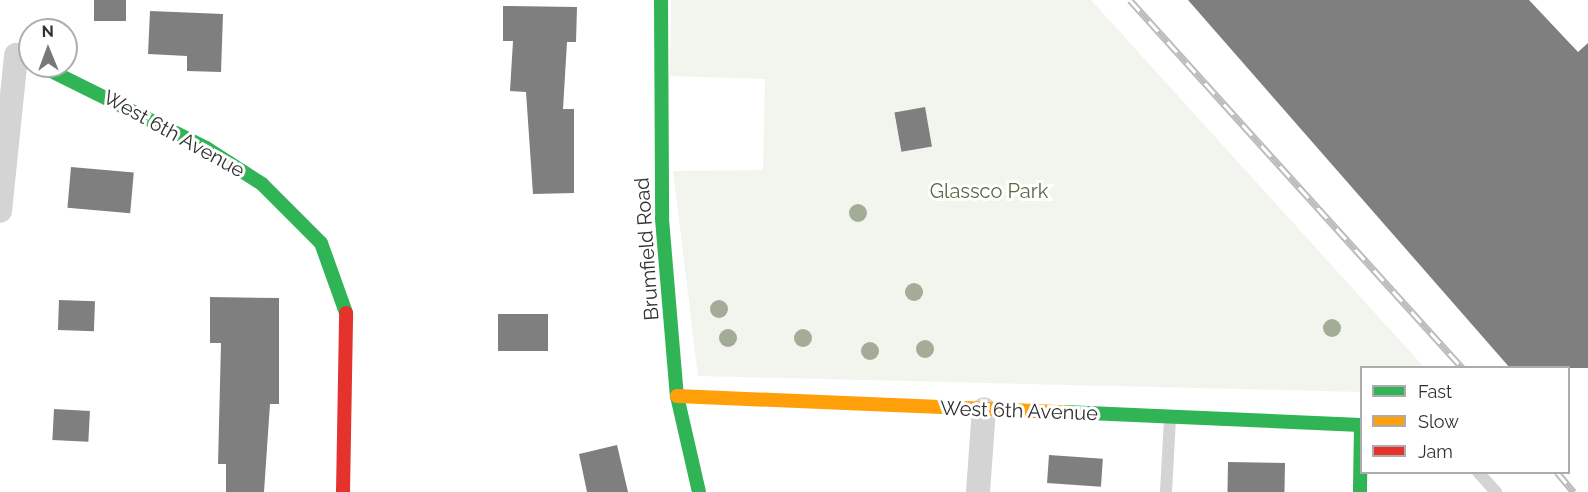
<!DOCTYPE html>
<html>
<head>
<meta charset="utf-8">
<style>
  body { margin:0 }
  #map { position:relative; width:1588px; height:492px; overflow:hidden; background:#fff; font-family:Raleway,sans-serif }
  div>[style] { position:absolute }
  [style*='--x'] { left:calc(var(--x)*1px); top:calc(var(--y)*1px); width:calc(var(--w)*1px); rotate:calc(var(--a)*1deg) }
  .green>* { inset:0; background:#f2f5ed }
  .building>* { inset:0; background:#7f7f7f; transform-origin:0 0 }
  .lane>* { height:12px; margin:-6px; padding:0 6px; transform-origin:6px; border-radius:6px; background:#d4d4d4 }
  .street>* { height:24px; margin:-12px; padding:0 12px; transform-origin:12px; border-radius:12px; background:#d4d4d4 }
  .fast>* { height:14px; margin:-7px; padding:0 7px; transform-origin:7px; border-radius:7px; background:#30b455 }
  .slow>* { height:14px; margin:-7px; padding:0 7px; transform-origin:7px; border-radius:7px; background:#ff9f0a }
  .jam>* { height:14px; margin:-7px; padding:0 7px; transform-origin:7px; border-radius:7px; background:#e5322d }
  .rail>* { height:7px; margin-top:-3.5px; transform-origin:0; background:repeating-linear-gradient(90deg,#fff 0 14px,#bcbcbc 0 28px); box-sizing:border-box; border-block:2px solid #bcbcbc }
  .trees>* { width:18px; height:18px; margin:-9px; border-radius:50%; background:#a2ac96 }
  span { translate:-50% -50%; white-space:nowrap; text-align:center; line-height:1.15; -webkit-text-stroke:6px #fff; paint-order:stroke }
  .street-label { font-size:20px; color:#303030 }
  .park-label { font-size:20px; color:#566940 }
  .legend { position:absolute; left:1360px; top:366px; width:210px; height:108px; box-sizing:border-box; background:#fff; border:2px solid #acacac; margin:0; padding:8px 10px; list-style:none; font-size:18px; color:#303030 }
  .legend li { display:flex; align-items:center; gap:12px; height:30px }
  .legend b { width:30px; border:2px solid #acacac }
  .north { position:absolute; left:18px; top:18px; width:60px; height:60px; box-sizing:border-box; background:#fff; border:2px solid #acacac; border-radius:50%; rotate:359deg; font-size:16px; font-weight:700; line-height:24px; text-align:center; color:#303030 }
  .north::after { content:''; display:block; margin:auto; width:21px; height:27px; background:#787878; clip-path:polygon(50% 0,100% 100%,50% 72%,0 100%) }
</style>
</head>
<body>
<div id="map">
  <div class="green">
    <div style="clip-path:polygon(671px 0,1091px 0,1424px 367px,1362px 368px,1361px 392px,698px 376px,673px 171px,763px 170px,765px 79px,670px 76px)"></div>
  </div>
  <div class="building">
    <div style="left:94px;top:0;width:32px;height:21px"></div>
    <div style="clip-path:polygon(1188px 0,1529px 0,1578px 52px,1588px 43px,1588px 368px,1510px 368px)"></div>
    <div style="clip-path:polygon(503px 6px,577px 7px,576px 42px,567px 42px,563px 109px,574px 109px,574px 193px,533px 194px,526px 92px,510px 91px,513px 41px,503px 41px)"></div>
    <div style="clip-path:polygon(150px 11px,223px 14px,221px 72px,187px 71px,187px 56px,148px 54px)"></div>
    <div style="left:925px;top:107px;width:40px;height:31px;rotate:80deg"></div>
    <div style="left:71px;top:167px;width:63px;height:41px;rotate:5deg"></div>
    <div style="clip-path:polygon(210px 297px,279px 298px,279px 404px,270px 404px,264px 492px,226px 492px,226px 464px,218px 464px,221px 343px,210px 343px)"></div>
    <div style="left:59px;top:300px;width:36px;height:30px;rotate:2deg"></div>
    <div style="left:498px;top:314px;width:50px;height:37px"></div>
    <div style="left:54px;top:409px;width:36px;height:31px;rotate:3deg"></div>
    <div style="clip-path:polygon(617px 445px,628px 492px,587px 492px,579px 454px)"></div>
    <div style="left:1049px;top:455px;width:54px;height:28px;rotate:4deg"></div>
    <div style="left:1228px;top:462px;width:57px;height:30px;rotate:1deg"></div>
  </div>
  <div class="lane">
    <div style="--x:1478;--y:472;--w:27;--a:48"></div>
    <div style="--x:1166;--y:492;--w:74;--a:-86.9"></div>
  </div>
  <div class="street">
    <div style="--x:0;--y:211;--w:157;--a:-84.1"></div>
    <div style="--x:978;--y:492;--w:83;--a:-85.9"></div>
  </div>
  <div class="fast">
    <div style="--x:661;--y:0;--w:219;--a:89.7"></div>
    <div style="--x:662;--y:219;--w:178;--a:85.2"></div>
    <div style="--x:677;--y:396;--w:98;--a:77.1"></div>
    <div style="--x:41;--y:66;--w:184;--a:26.4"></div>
    <div style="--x:206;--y:148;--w:67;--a:32.7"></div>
    <div style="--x:262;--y:184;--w:83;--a:45"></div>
    <div style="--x:321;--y:243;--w:74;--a:70.3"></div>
    <div style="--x:1065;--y:412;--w:296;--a:2.5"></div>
    <div style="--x:1361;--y:425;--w:67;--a:90.9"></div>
  </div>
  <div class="slow">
    <div style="--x:677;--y:396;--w:388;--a:2.4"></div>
  </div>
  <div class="jam">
    <div style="--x:343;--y:492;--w:179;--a:-89"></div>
  </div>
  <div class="rail">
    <div style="--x:1130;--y:0;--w:496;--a:47.9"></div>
    <div style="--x:1557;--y:472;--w:26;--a:50"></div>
  </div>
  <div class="trees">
    <div style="left:858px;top:213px"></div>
    <div style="left:914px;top:292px"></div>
    <div style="left:719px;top:309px"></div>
    <div style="left:1332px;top:328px"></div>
    <div style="left:728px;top:338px"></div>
    <div style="left:803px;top:338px"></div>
    <div style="left:925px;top:349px"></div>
    <div style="left:870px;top:351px"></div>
  </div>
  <div class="street-label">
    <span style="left:174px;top:134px;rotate:29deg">West 6th Avenue</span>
    <span style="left:647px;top:249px;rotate:-94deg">Brumfield Road</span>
    <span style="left:1019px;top:411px;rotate:2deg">West 6th Avenue</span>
  </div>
  <div class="park-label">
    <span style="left:989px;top:191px">Glassco Park</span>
  </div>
  <ul class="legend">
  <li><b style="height:8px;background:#30b455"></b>Fast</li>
  <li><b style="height:8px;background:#ff9f0a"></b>Slow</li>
  <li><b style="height:8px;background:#e5322d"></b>Jam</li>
  </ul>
  <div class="north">N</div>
</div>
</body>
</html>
